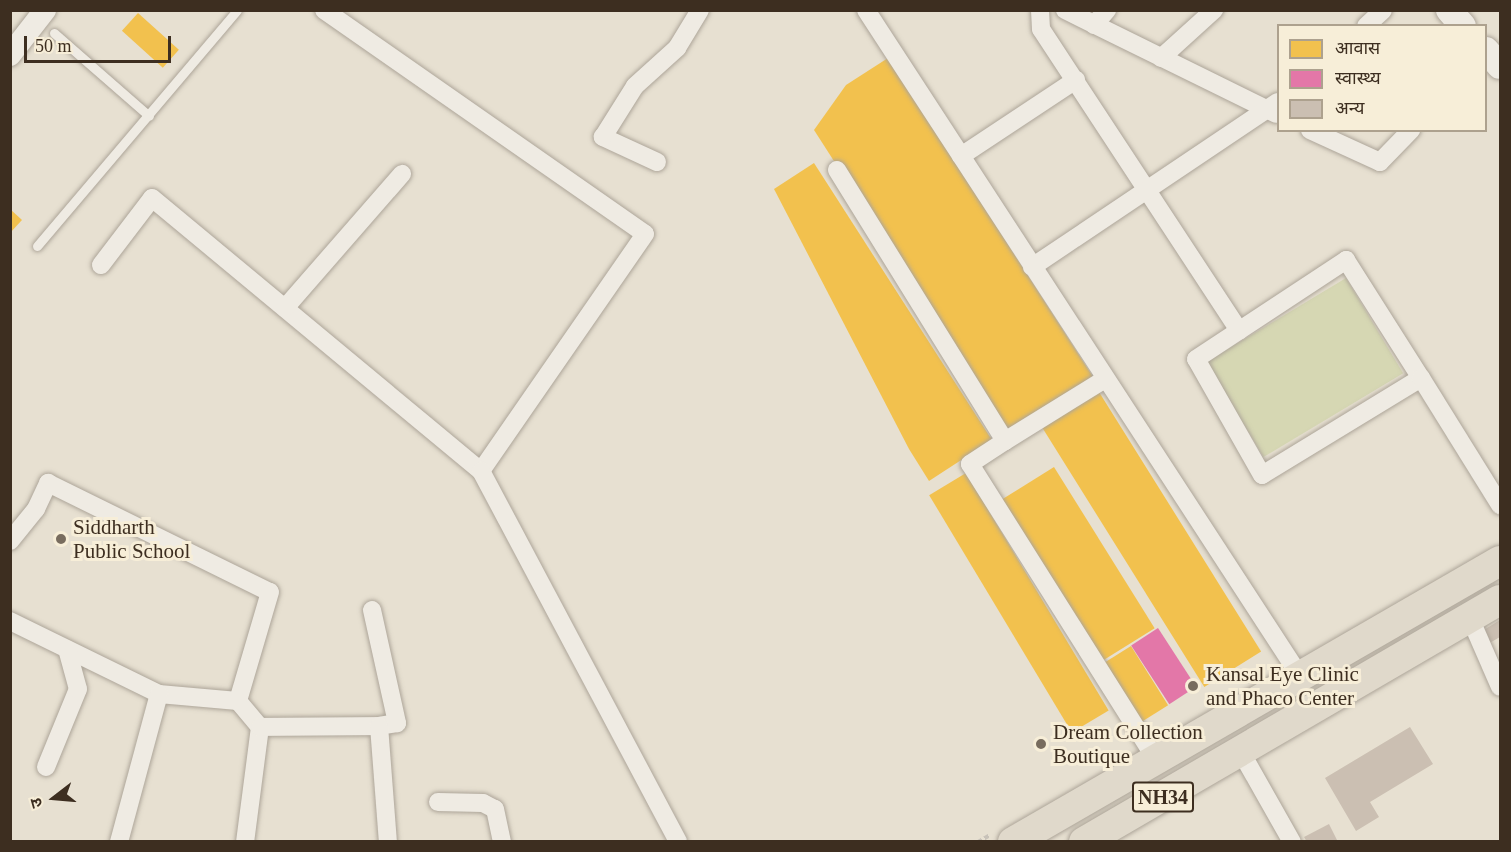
<!DOCTYPE html>
<html>
<head>
<meta charset="utf-8">
<style>
  body { margin:0 }
  #map { position:relative; width:1511px; height:852px; overflow:hidden; background:#e7e0d1; font-family:"Times New Roman","Noto Sans Devanagari",serif }
  div>[style] { position:absolute }
  [style*='--x'] { left:calc(var(--x)*1px); top:calc(var(--y)*1px); width:calc(var(--w)*1px); rotate:calc(var(--a)*1deg) }
  .green>* { inset:0; background:#d6d7b3; transform-origin:0 0 }
  .homes>* { inset:0; background:#f2c14e; transform-origin:0 0 }
  .health>* { inset:0; background:#e377a8; transform-origin:0 0 }
  .building>* { inset:0; background:#cbbfb2 }
  .path>* { height:4px; margin-top:-2px; transform-origin:0; background:repeating-linear-gradient(90deg,#c8c2b9 0 4.5px,transparent 0 7.5px) }
  .roads { filter:drop-shadow(0 0 2px #ada599) drop-shadow(0 0 2px #ada599) }
  .service>* { height:9px; margin:-4.5px; padding:0 4.5px; transform-origin:4.5px; border-radius:4.5px; background:#efebe3 }
  .minor>* { height:18px; margin:-9px; padding:0 9px; transform-origin:9px; border-radius:9px; background:#efebe3 }
  .tertiary>* { height:22px; margin:-11px; padding:0 11px; transform-origin:11px; border-radius:11px; background:#efebe3 }
  .secondary>* { height:26px; margin:-13px; padding:0 13px; transform-origin:13px; border-radius:13px; background:#efebe3 }
  .trunk>* { height:30px; margin:-15px; padding:0 15px; transform-origin:15px; border-radius:15px; background:#e0d9cb }
  .dots>* { width:16px; height:16px; translate:-50% -50%; box-sizing:border-box; border:3px solid #f7eed8; border-radius:50% }
  span { translate:-50% -50%; white-space:nowrap; text-align:center; line-height:1.15; -webkit-text-stroke:6px #f7eed8; paint-order:stroke }
  .shield-label span { padding:2px 4px; background:#f7eed8; border:2px solid; border-radius:4px; -webkit-text-stroke-width:0 }
  .shield-label { font-size:20px; color:#3d2e20; font-weight:700 }
  .poi-label { font-size:21px; color:#3d2e20 }
  .left { translate:0 -50%; text-align:left }
  .frame { position:absolute; inset:0; border:12px solid #3d2e20; pointer-events:none }
  .legend { position:absolute; left:1277px; top:24px; width:210px; height:108px; box-sizing:border-box; background:#f7eed8; border:2px solid #ada18e; margin:0; padding:8px 10px; list-style:none; font-size:18px; color:#3d2e20 }
  .legend li { display:flex; align-items:center; gap:12px; height:30px }
  .legend b { width:30px; border:2px solid #ada18e }
  .north { position:absolute; left:24px; top:768px; width:60px; height:60px; -webkit-text-stroke:4px #f7eed8; paint-order:stroke; rotate:254deg; font-size:16px; font-weight:700; line-height:24px; text-align:center; color:#3d2e20 }
  .north::after { content:''; display:block; margin:auto; width:21px; height:27px; background:#3d2e20; clip-path:polygon(50% 0,100% 100%,50% 72%,0 100%) }
  .scale { position:absolute; left:24px; top:36px; width:147px; height:27px; box-sizing:border-box; border:3px solid #3d2e20; border-top:0; padding-left:8px; font-size:18px; line-height:21px; white-space:nowrap; color:#3d2e20; -webkit-text-stroke:4px #f7eed8; paint-order:stroke }
</style>
</head>
<body>
<div id="map">
  <div class="green">
    <div style="left:1346px;top:278px;width:111px;height:163px;rotate:59deg"></div>
  </div>
  <div class="homes">
    <div style="left:138px;top:13px;width:55px;height:24px;rotate:42deg"></div>
    <div style="clip-path:polygon(888px 58px,1095px 380px,1010px 435px,814px 130px,846px 85px)"></div>
    <div style="clip-path:polygon(814px 163px,992px 440px,929px 481px,909px 449px,774px 189px)"></div>
    <div style="clip-path:polygon(10px 209px,22px 220px,10px 233px)"></div>
    <div style="left:1099px;top:392px;width:306px;height:67px;rotate:58deg"></div>
    <div style="left:1054px;top:467px;width:190px;height:62px;rotate:58deg"></div>
    <div style="left:966px;top:473px;width:277px;height:43px;rotate:59deg"></div>
    <div style="left:1131px;top:646px;width:70px;height:32px;rotate:58deg"></div>
  </div>
  <div class="health">
    <div style="left:1158px;top:628px;width:70px;height:32px;rotate:57deg"></div>
  </div>
  <div class="building">
    <div style="clip-path:polygon(1500px 620px,1500px 637px,1486px 645px,1479px 633px)"></div>
    <div style="clip-path:polygon(1410px 727px,1433px 764px,1370px 802px,1379px 817px,1356px 831px,1325px 778px)"></div>
    <div style="clip-path:polygon(1329px 824px,1338px 842px,1307px 842px,1304px 837px)"></div>
  </div>
  <div class="path">
    <div style="--x:978;--y:842;--w:14;--a:-30"></div>
  </div>
  <div class="roads">
    <div class="service">
      <div style="--x:54;--y:33;--w:126;--a:41.1"></div>
      <div style="--x:37;--y:246;--w:309;--a:-49.7"></div>
    </div>
    <div class="minor">
      <div style="--x:324;--y:10;--w:391;--a:34.9"></div>
      <div style="--x:645;--y:234;--w:288;--a:124.7"></div>
      <div style="--x:866;--y:10;--w:795;--a:56.91"></div>
      <div style="--x:1040;--y:10;--w:19;--a:87"></div>
      <div style="--x:1041;--y:29;--w:361;--a:56.7"></div>
      <div style="--x:1065;--y:10;--w:235;--a:26.2"></div>
      <div style="--x:1094;--y:25;--w:20;--a:-49"></div>
      <div style="--x:1366;--y:26;--w:23;--a:-43"></div>
      <div style="--x:1161;--y:58;--w:72;--a:-42.2"></div>
      <div style="--x:1310;--y:130;--w:77;--a:24.6"></div>
      <div style="--x:1380;--y:162;--w:45;--a:-45.9"></div>
      <div style="--x:961;--y:156;--w:138;--a:-33.5"></div>
      <div style="--x:657;--y:162;--w:60;--a:-155.2"></div>
      <div style="--x:603;--y:137;--w:60;--a:-57.9"></div>
      <div style="--x:635;--y:86;--w:57;--a:-42.1"></div>
      <div style="--x:677;--y:48;--w:44;--a:-58.8"></div>
      <div style="--x:837;--y:170;--w:319;--a:58.2"></div>
      <div style="--x:1005;--y:441;--w:42;--a:146.7"></div>
      <div style="--x:970;--y:464;--w:349;--a:57.8"></div>
      <div style="--x:101;--y:265;--w:84;--a:-52.7"></div>
      <div style="--x:152;--y:198;--w:428;--a:39.7"></div>
      <div style="--x:481;--y:471;--w:420;--a:62"></div>
      <div style="--x:1032;--y:267;--w:296;--a:-33.9"></div>
      <div style="--x:285;--y:308;--w:178;--a:-48.9"></div>
      <div style="--x:1421;--y:378;--w:186;--a:148.6"></div>
      <div style="--x:1262;--y:475;--w:133;--a:-119.6"></div>
      <div style="--x:1196;--y:359;--w:180;--a:-33.4"></div>
      <div style="--x:1346;--y:260;--w:140;--a:57.6"></div>
      <div style="--x:1421;--y:378;--w:150;--a:58.1"></div>
      <div style="--x:1005;--y:441;--w:118;--a:-31.8"></div>
      <div style="--x:10;--y:541;--w:41;--a:-50.9"></div>
      <div style="--x:36;--y:509;--w:29;--a:-65"></div>
      <div style="--x:48;--y:483;--w:247;--a:26.2"></div>
      <div style="--x:270;--y:592;--w:114;--a:106.4"></div>
      <div style="--x:238;--y:701;--w:34;--a:50"></div>
      <div style="--x:260;--y:727;--w:116;--a:97.4"></div>
      <div style="--x:372;--y:610;--w:116;--a:77.5"></div>
      <div style="--x:397;--y:723;--w:18;--a:171"></div>
      <div style="--x:1470;--y:618;--w:75;--a:66.5"></div>
      <div style="--x:10;--y:621;--w:166;--a:26.1"></div>
      <div style="--x:159;--y:694;--w:79;--a:5.1"></div>
      <div style="--x:260;--y:727;--w:119;--a:-0.5"></div>
      <div style="--x:379;--y:726;--w:116;--a:85.6"></div>
      <div style="--x:1241;--y:752;--w:103;--a:60.5"></div>
      <div style="--x:46;--y:767;--w:84;--a:-67.7"></div>
      <div style="--x:78;--y:689;--w:41;--a:-105.4"></div>
      <div style="--x:438;--y:802;--w:45;--a:1.3"></div>
      <div style="--x:483;--y:803;--w:13;--a:27"></div>
      <div style="--x:495;--y:809;--w:34;--a:78"></div>
      <div style="--x:119;--y:842;--w:153;--a:-74.9"></div>
    </div>
    <div class="tertiary">
      <div style="--x:10;--y:55;--w:57;--a:-52.1"></div>
    </div>
    <div class="secondary">
      <div style="--x:1449;--y:10;--w:21;--a:49"></div>
      <div style="--x:1486;--y:50;--w:21;--a:49"></div>
    </div>
    <div class="trunk">
      <div style="--x:1013;--y:842;--w:562;--a:-29.99"></div>
      <div style="--x:1084;--y:842;--w:481;--a:-30.2"></div>
    </div>
  </div>
  <div class="dots">
    <div style="left:61px;top:539px;background:#786c5e"></div>
    <div style="left:1193px;top:686px;background:#786c5e"></div>
    <div style="left:1041px;top:744px;background:#786c5e"></div>
  </div>
  <div class="shield-label">
    <span style="left:1163px;top:797px">NH34</span>
  </div>
  <div class="poi-label">
    <span class="left" style="left:73px;top:539px">Siddharth<br>Public School</span>
    <span class="left" style="left:1206px;top:686px">Kansal Eye Clinic<br>and Phaco Center</span>
    <span class="left" style="left:1053px;top:744px">Dream Collection<br>Boutique</span>
  </div>
  <div class="frame"></div>
  <ul class="legend">
  <li><b style="height:16px;background:#f2c14e"></b>आवास</li>
  <li><b style="height:16px;background:#e377a8"></b>स्वास्थ्य</li>
  <li><b style="height:16px;background:#cbbfb2"></b>अन्य</li>
  </ul>
  <div class="north">उ</div>
  <div class="scale">50 m</div>
</div>
</body>
</html>
